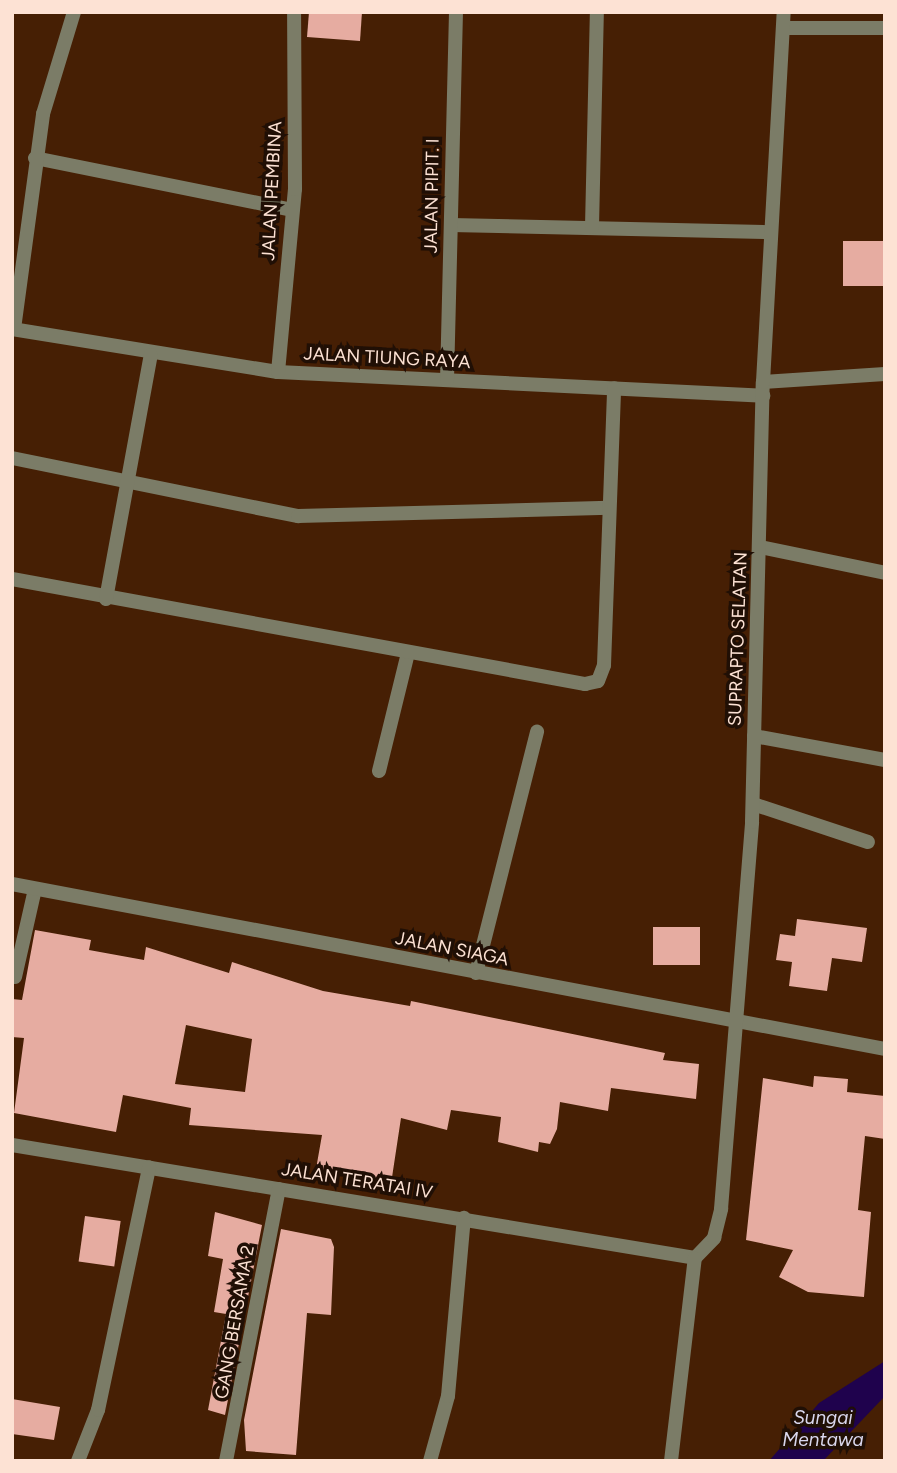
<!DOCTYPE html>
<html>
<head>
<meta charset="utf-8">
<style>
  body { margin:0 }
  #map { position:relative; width:897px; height:1473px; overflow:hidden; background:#461f04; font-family:Figtree,sans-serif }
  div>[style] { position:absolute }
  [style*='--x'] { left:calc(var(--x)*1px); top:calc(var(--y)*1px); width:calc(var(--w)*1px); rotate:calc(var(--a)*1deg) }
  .water>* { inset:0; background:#1f024d }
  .building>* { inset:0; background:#e6aca1; transform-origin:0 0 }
  .lane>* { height:14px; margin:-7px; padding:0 7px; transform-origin:7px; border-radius:7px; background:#7b7c67 }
  .street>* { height:14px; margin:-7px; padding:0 7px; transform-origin:7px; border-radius:7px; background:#7b7c67 }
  span { translate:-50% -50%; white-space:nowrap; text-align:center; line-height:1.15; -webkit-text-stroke:7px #200f05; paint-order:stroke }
  .street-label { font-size:18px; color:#fde2d4 }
  .water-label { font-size:19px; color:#d9d7ed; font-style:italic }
  .frame { position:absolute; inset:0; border:14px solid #fde2d4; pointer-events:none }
</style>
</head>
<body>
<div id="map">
  <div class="water">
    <div style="clip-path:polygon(885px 1361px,885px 1396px,823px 1461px,769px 1461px,819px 1403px)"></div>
  </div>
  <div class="building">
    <div style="clip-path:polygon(309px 12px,362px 12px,360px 41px,307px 37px)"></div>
    <div style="left:885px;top:241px;width:45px;height:42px;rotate:90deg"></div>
    <div style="clip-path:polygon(797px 919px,867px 928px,862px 962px,832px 958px,827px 991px,789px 986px,792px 962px,776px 960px,780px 934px,795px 936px)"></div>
    <div style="left:700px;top:927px;width:38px;height:47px;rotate:90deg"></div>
    <div style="clip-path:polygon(evenodd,35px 930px,91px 940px,89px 950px,144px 960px,146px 947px,229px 973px,232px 962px,323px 991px,410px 1006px,411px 1001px,665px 1053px,663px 1060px,699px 1064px,696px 1099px,611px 1088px,608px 1111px,560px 1102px,557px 1129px,550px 1144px,539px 1142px,538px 1152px,498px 1142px,501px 1117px,451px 1110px,447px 1130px,401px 1118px,391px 1184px,316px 1169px,322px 1135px,189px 1125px,191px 1108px,123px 1095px,116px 1132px,14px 1113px,24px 1038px,12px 1037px,12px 999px,22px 1000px,35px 930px,186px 1025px,252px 1039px,245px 1092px,175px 1084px,186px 1025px)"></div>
    <div style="clip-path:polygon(814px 1076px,848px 1079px,847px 1092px,885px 1096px,885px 1139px,865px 1136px,858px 1210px,871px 1212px,864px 1297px,808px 1292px,779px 1277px,793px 1250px,746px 1240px,763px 1078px,813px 1087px)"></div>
    <div style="clip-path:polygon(215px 1212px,262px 1225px,225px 1415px,208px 1410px,226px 1314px,214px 1312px,223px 1259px,208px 1256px)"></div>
    <div style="left:85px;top:1216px;width:36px;height:46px;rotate:8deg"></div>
    <div style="clip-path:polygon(281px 1229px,331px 1239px,334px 1247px,331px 1315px,307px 1313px,296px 1455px,246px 1451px,244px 1420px)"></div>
    <div style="clip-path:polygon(12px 1399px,60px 1407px,54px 1440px,12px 1434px)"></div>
  </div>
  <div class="lane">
    <div style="--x:754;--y:736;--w:133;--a:10.4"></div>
    <div style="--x:379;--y:771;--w:122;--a:-76.2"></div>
    <div style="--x:753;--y:804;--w:121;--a:18.3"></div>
    <div style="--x:476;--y:973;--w:249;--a:-75.8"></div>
    <div style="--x:15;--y:977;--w:90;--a:-77.2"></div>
  </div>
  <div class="street">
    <div style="--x:783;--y:28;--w:102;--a:0"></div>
    <div style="--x:35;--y:158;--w:262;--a:11.4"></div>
    <div style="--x:451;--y:225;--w:319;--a:1.3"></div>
    <div style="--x:592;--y:227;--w:215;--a:-88.7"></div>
    <div style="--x:12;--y:329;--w:269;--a:9.2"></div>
    <div style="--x:278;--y:372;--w:486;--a:2.8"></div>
    <div style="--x:14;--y:329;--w:217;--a:-82.3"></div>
    <div style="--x:43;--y:114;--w:107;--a:-73.1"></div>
    <div style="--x:278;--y:372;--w:184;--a:-84.7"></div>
    <div style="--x:295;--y:189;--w:177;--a:-90.3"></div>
    <div style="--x:447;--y:380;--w:368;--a:-88.6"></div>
    <div style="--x:763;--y:382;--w:122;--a:-3.8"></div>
    <div style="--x:12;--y:458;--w:292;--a:11.5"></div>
    <div style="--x:298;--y:516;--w:311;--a:-1.5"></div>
    <div style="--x:760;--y:547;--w:128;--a:11.7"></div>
    <div style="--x:12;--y:579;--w:583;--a:10.38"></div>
    <div style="--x:585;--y:684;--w:13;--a:-13"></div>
    <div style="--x:598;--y:681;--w:17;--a:-69"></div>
    <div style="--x:604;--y:665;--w:277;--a:-87.9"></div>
    <div style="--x:106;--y:599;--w:248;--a:-79.6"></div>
    <div style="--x:12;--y:884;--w:888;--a:10.7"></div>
    <div style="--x:12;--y:1145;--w:692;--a:9.39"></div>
    <div style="--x:695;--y:1258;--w:28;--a:-46"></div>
    <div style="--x:714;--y:1238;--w:30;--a:-76"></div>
    <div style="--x:721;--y:1209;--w:388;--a:-85.4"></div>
    <div style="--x:752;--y:822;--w:440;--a:-88.6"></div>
    <div style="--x:763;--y:382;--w:371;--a:-86.8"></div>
    <div style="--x:78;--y:1461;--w:55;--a:-68.6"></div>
    <div style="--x:98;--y:1410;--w:248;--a:-78.1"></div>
    <div style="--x:226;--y:1461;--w:277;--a:-79"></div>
    <div style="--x:430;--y:1461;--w:67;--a:-74.5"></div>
    <div style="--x:448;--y:1396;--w:179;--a:-84.9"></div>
    <div style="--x:671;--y:1461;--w:204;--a:-83.3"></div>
  </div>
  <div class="street-label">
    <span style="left:272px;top:191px;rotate:-87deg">JALAN PEMBINA</span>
    <span style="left:432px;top:196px;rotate:-89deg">JALAN PIPIT. I</span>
    <span style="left:387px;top:358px;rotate:3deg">JALAN TIUNG RAYA</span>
    <span style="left:738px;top:639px;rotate:-88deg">SUPRAPTO SELATAN</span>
    <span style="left:452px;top:949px;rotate:11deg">JALAN SIAGA</span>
    <span style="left:357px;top:1181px;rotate:9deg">JALAN TERATAI IV</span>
    <span style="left:235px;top:1322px;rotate:-80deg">GANG BERSAMA 2</span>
  </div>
  <div class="water-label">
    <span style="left:823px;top:1429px">Sungai<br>Mentawa</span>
  </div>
  <div class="frame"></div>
</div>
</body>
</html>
